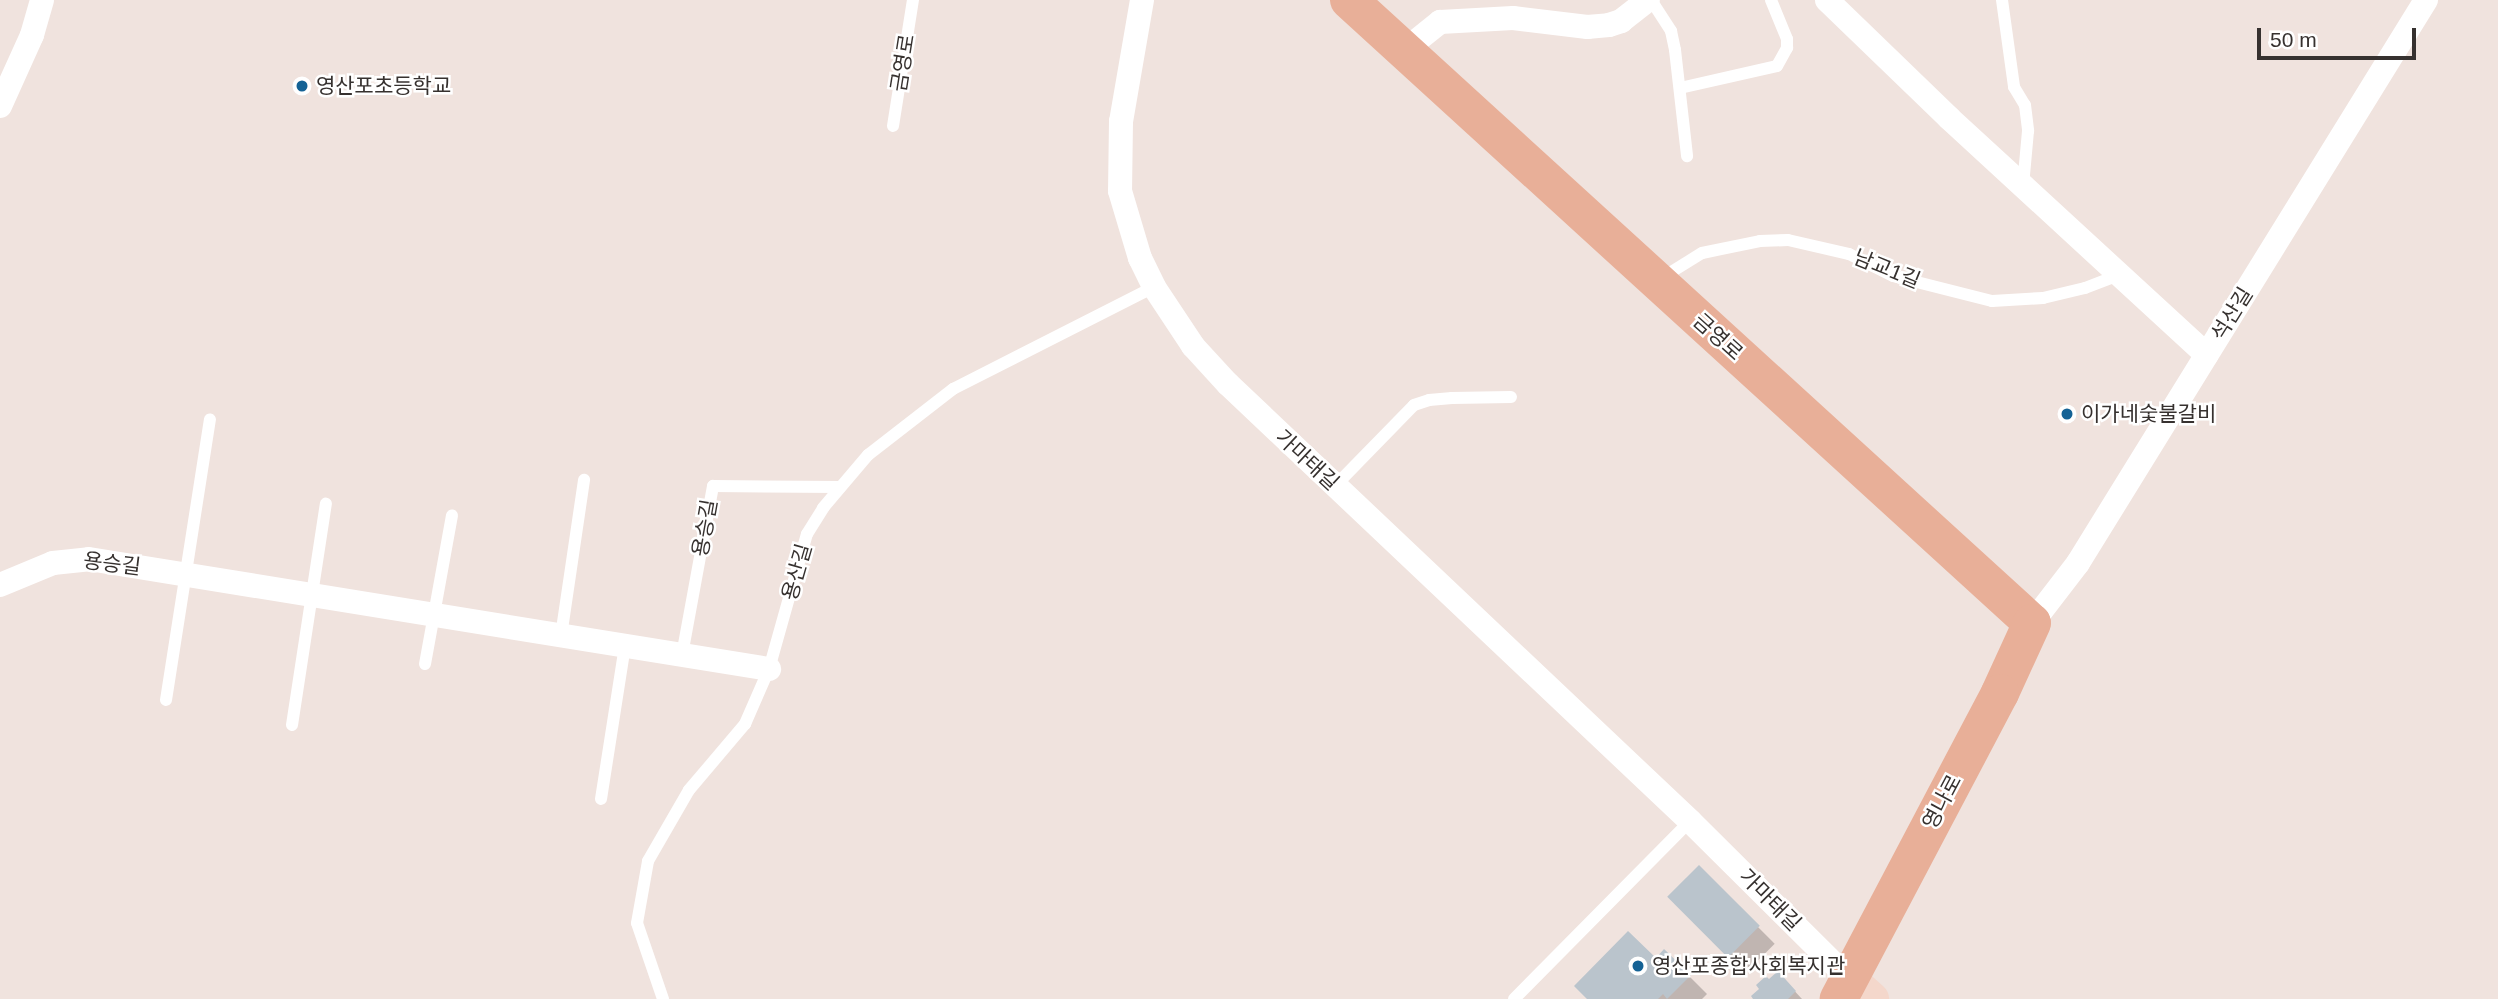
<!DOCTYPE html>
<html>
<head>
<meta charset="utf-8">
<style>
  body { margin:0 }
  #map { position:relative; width:2498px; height:999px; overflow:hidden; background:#f0e3de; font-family:Helvetica,"Noto Sans KR",sans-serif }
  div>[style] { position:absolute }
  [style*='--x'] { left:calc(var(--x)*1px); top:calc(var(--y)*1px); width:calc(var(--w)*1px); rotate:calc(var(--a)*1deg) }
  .shadow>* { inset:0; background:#0003; transform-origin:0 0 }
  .building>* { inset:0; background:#bac4cc; transform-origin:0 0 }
  .lane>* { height:12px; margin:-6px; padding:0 6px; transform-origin:6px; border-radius:6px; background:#fff }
  .street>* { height:24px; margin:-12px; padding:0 12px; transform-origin:12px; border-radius:12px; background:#fff }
  .secondary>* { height:35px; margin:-17.5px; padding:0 17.5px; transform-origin:17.5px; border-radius:17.5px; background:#f4d7cb }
  .primary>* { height:38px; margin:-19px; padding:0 19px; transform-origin:19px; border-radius:19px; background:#e8af98 }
  .dots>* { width:19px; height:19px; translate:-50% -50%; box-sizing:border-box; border:4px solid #fff; border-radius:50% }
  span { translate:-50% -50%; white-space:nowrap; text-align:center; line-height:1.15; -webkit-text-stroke:5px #fff; paint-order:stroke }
  .street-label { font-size:21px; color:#36312f }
  .poi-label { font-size:21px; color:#36312f }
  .left { translate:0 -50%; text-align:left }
  .scale { position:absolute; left:2257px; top:28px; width:159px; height:32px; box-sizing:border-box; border:4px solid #36312f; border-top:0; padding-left:9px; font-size:21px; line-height:24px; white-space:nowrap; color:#36312f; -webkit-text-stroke:5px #fff; paint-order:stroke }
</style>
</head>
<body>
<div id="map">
  <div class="shadow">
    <div style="left:1699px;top:868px;width:107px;height:41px;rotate:45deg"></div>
    <div style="clip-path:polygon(1664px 951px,1707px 994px,1702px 999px,1589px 999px,1656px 960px)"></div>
    <div style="clip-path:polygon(1778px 973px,1802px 999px,1756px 999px)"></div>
  </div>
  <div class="building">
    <div style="left:1699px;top:865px;width:86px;height:45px;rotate:45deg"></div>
    <div style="clip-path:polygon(1628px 931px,1656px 958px,1664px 949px,1691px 975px,1667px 999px,1663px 994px,1658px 999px,1587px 999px,1574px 986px)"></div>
    <div style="clip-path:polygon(1778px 971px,1796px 991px,1788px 999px,1753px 999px,1751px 996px,1759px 989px,1756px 985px,1766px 976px,1769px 979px)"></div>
  </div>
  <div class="lane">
    <div style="--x:1651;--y:0;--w:37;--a:57"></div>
    <div style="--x:1671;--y:31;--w:19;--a:78"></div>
    <div style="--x:1675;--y:50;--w:107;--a:83.5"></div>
    <div style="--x:2002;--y:0;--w:88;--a:82.1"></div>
    <div style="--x:2014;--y:87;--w:21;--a:59"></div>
    <div style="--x:2025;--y:105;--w:26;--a:83"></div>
    <div style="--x:2028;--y:131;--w:55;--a:95.2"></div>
    <div style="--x:1680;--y:88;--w:99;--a:-12.8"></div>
    <div style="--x:1777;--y:66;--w:21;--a:-61"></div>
    <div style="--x:1787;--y:48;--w:9;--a:-90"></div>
    <div style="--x:1787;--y:39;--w:42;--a:-112.3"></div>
    <div style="--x:893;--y:126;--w:128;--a:-81"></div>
    <div style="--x:1660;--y:279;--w:49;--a:-31.8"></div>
    <div style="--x:1702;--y:253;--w:59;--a:-11.7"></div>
    <div style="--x:1760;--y:241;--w:28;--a:-2"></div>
    <div style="--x:1788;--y:240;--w:63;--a:12.9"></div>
    <div style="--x:1849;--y:254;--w:49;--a:26.6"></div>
    <div style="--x:1893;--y:276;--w:102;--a:14.2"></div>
    <div style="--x:1992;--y:301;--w:51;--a:-3.4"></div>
    <div style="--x:2043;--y:298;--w:43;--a:-13.4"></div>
    <div style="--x:2085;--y:288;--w:40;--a:-21"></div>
    <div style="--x:1335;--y:486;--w:113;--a:-45.7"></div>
    <div style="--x:1414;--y:405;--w:16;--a:-18"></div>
    <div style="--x:1429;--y:400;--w:23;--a:-5"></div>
    <div style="--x:1452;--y:398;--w:59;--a:-1"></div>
    <div style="--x:561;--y:636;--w:158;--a:-81.6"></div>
    <div style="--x:682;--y:655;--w:172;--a:-79.6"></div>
    <div style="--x:713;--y:486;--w:127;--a:0.5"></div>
    <div style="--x:425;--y:664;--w:151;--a:-79.7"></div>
    <div style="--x:166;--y:700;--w:284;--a:-81.1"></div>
    <div style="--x:292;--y:725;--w:224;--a:-81.3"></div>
    <div style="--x:601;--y:799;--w:155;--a:-81.1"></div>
    <div style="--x:663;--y:999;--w:80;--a:-108.9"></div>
    <div style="--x:637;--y:923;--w:63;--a:-79.9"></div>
    <div style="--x:648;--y:861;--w:82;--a:-60"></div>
    <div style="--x:689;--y:790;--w:87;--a:-49.7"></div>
    <div style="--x:745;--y:724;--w:60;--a:-66.4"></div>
    <div style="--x:769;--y:669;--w:140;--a:-74.3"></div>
    <div style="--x:807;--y:534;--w:31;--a:-58"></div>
    <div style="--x:823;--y:508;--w:70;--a:-49.7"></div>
    <div style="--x:868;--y:455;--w:108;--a:-37.8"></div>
    <div style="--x:953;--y:389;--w:225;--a:-26.9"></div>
    <div style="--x:1514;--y:999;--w:250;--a:-45.3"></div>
  </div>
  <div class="street">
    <div style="--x:1142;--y:0;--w:123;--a:99.8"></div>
    <div style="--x:1121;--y:121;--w:70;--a:90.8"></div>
    <div style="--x:1120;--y:191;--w:70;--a:73.4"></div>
    <div style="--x:1140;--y:258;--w:32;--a:64"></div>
    <div style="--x:1154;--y:287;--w:71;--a:56.5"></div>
    <div style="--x:1193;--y:346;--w:52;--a:47.4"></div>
    <div style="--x:1228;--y:384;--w:636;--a:43.41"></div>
    <div style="--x:1690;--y:821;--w:224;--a:44.8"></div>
    <div style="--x:1827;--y:0;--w:170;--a:44"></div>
    <div style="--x:1949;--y:118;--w:350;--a:42.6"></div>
    <div style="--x:1405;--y:50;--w:45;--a:-38.7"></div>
    <div style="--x:1440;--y:22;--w:73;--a:-3.1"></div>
    <div style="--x:1513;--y:18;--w:75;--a:6.9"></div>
    <div style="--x:1587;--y:27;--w:22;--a:-5"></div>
    <div style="--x:1609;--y:25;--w:13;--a:-18"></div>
    <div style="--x:1621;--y:21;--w:34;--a:-38"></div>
    <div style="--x:0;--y:106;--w:78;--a:-65.7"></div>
    <div style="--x:32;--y:35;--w:36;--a:-74"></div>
    <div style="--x:0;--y:585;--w:57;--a:-22.5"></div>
    <div style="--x:53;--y:563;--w:36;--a:-6"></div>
    <div style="--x:89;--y:559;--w:689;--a:9.19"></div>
    <div style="--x:2032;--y:623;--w:76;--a:-52.5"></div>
    <div style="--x:2078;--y:563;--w:662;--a:-58.28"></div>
  </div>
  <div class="secondary">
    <div style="--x:1849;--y:979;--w:30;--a:42"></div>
  </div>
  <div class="primary">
    <div style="--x:1349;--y:0;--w:924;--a:42.37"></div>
    <div style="--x:2032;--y:623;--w:77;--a:114.6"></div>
    <div style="--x:2000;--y:693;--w:346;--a:117.8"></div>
  </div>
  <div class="dots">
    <div style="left:302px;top:86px;background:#146295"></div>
    <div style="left:2067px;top:414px;background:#146295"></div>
    <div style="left:1638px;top:966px;background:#146295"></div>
  </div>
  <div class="street-label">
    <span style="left:903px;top:63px;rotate:-81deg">금영로</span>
    <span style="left:1887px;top:269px;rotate:22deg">남교1길</span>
    <span style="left:2232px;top:314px;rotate:-58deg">석산길</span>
    <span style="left:1718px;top:337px;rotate:42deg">금영로</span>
    <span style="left:1307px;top:460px;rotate:43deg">가마태길</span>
    <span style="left:705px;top:528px;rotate:-80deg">용승길</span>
    <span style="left:112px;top:564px;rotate:7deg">용승길</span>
    <span style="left:797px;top:572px;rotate:-74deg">용산길</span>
    <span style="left:1942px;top:802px;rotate:-62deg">영나로</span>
    <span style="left:1770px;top:900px;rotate:45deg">가마태길</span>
  </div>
  <div class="poi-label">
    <span class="left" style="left:316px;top:86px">영산포초등학교</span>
    <span class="left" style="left:2081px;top:414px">이가네숯불갈비</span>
    <span class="left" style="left:1652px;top:966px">영산포종합사회복지관</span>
  </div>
  <div class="scale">50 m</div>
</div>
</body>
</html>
